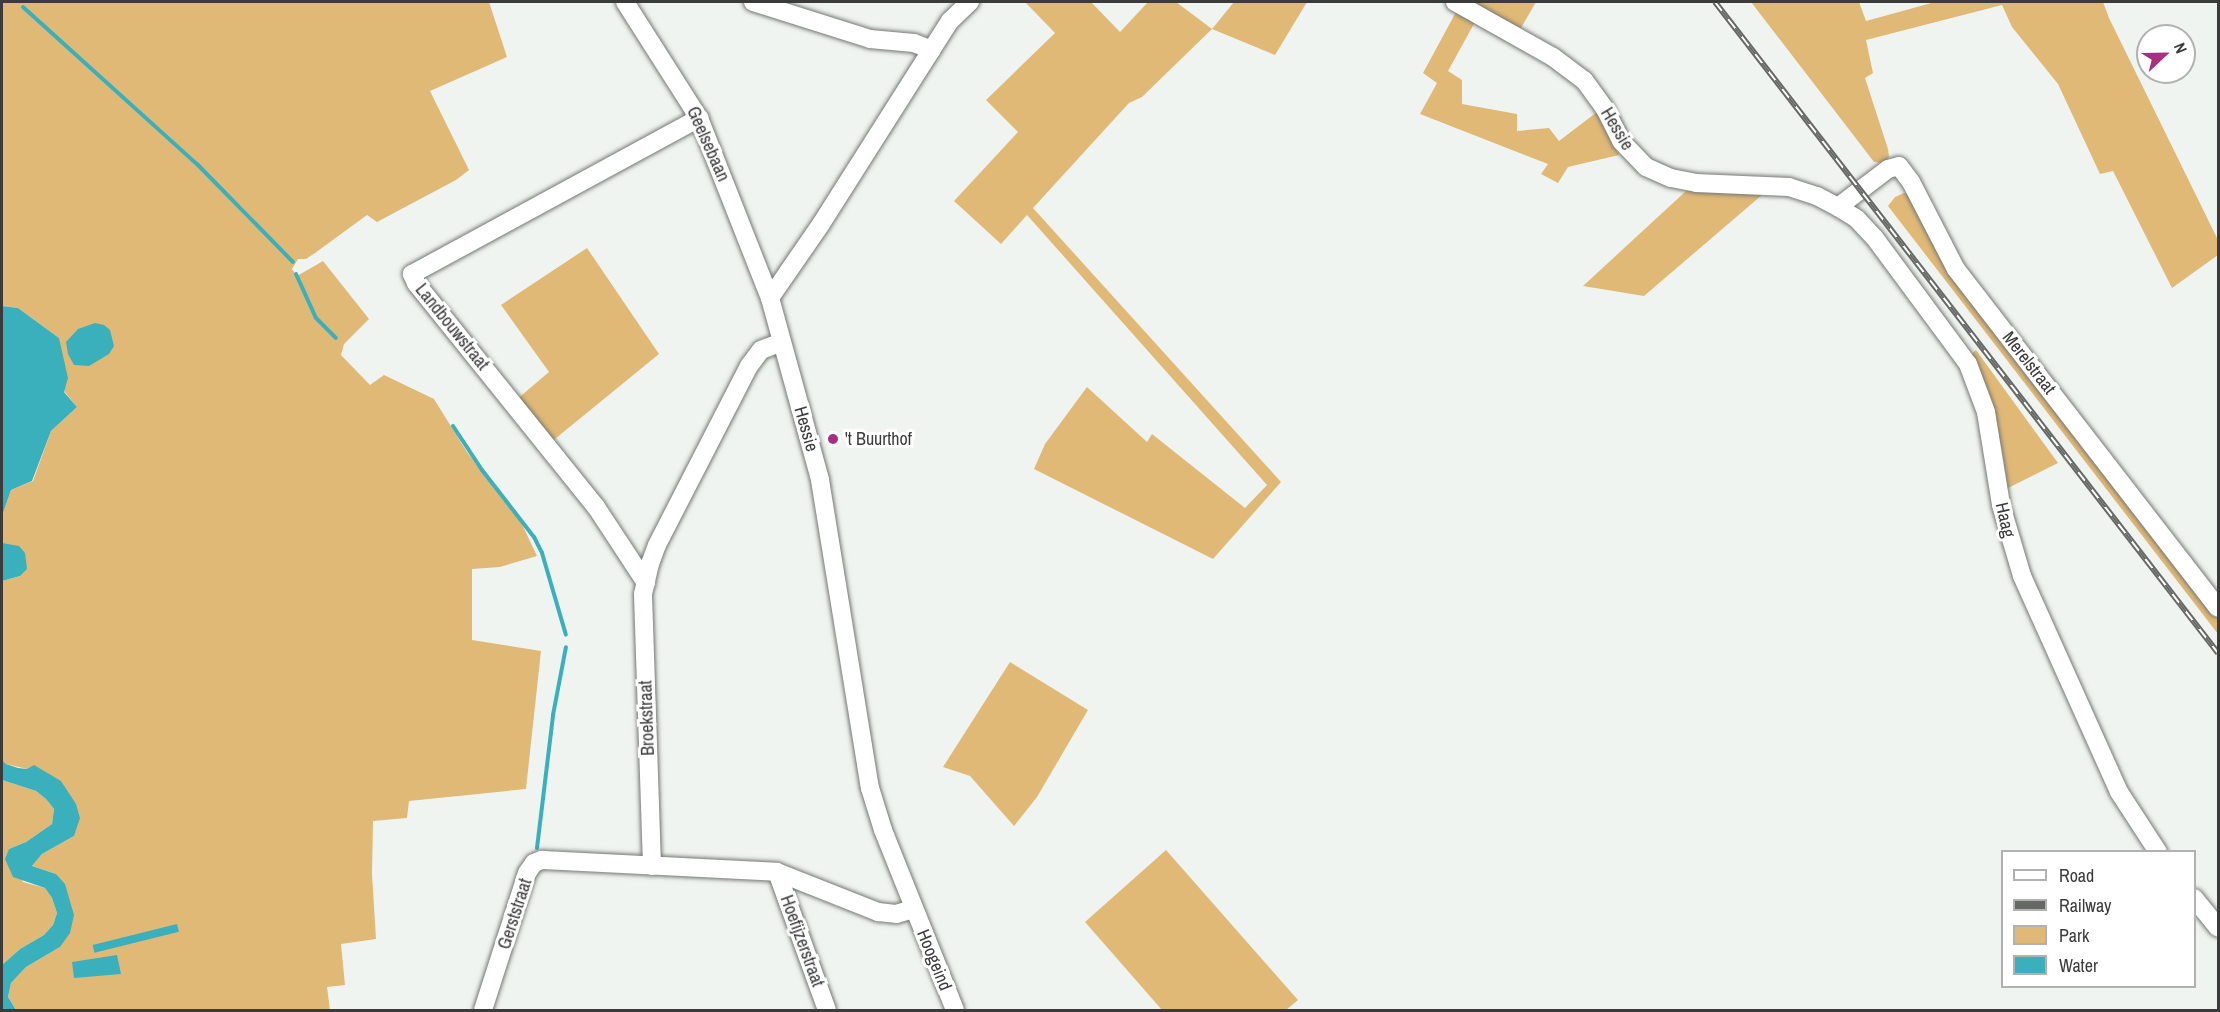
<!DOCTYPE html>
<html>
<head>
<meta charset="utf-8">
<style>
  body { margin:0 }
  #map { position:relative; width:2220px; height:1012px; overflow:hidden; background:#f0f4f0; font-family:"Archivo Narrow",sans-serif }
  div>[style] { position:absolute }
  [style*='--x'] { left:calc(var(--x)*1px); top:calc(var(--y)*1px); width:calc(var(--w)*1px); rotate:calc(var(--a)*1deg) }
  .green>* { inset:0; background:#e1b977 }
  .water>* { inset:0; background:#3ab0bd; transform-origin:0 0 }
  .stream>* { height:4px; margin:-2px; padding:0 2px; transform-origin:2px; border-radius:2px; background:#3ab0bd }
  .roads { filter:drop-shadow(0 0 2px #747874) drop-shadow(0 0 2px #747874) }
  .minor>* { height:18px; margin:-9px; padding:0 9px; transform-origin:9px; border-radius:9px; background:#fff }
  .rail>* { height:6px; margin-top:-3px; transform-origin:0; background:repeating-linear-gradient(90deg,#fff 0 11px,#666866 0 22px); box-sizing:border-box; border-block:2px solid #666866 }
  .dots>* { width:16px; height:16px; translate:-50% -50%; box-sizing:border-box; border:3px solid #fff; border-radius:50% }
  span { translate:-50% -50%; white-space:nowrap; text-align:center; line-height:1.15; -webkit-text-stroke:6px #fff; paint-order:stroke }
  .street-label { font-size:18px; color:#3a3b3a }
  .poi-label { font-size:18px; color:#3a3b3a }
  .left { translate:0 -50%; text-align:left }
  .frame { position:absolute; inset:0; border:3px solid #3a3b3a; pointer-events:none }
  .legend { position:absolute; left:2001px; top:850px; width:195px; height:138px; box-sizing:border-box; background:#fff; border:2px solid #b0b1b0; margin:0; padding:8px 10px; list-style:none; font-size:18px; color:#3a3b3a }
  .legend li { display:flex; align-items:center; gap:12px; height:30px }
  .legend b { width:30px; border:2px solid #b0b1b0 }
  .north { position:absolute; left:2136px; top:24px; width:60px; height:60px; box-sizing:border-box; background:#fff; border:2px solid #b0b1b0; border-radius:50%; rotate:68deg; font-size:16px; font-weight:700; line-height:24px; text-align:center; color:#3a3b3a }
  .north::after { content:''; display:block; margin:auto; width:21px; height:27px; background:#a92d80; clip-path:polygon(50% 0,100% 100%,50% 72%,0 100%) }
</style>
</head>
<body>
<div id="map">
  <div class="green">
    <div style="clip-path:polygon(2px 2px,489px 2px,507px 57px,430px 91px,469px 170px,456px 180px,377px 222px,367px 215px,315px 253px,306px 259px,298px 259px,292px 269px,297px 276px,323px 261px,369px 319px,344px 344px,341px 355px,370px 385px,384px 375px,434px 399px,467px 452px,520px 520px,537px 556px,500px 567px,472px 569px,472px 640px,541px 651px,526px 789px,409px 801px,407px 818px,373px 821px,372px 874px,376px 939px,341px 944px,345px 985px,327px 987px,330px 1010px,16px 1010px,8px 997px,11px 983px,26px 967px,60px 947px,56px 874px,32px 866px,42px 854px,74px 836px,27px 769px,6px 764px,2px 760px,2px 581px,20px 576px,2px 543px,2px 516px,11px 490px,33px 481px,51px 431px,77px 407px,64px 391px,59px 338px,18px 308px,2px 306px)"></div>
    <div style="clip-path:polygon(1025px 2px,1091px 2px,1120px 32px,1148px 2px,1176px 2px,1212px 29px,1234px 2px,1307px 2px,1275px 55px,1212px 29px,1142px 97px,1129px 103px,1033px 208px,1281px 482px,1213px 559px,1034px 469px,1045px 444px,1087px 387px,1147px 442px,1152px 434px,1245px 508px,1267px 485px,1027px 215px,1001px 244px,954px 201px,1018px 132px,986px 100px,1055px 33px)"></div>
    <div style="clip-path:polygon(1468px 2px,1536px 2px,1521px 28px)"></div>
    <div style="clip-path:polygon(1751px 2px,1859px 2px,1866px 21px,1935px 2px,2103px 2px,2109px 18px,2218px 240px,2218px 255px,2172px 288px,2113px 171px,2100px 174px,2058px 84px,2012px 27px,2002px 5px,1866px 40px,1873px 73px,1865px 78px,1888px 149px,1889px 157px,1885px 163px,1874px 162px)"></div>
    <div style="clip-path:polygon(1456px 12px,1475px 22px,1448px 71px,1462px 80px,1462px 104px,1517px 114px,1517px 131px,1549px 128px,1559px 141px,1597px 112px,1619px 155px,1568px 167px,1558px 183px,1541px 174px,1548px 164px,1420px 114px,1437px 83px,1423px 73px)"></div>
    <div style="clip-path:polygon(1686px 191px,1762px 195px,1644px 296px,1583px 286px)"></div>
    <div style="clip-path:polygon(1904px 193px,1908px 194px,2026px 371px,2218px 618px,2218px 634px,1888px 206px,1895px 197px)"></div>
    <div style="clip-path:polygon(587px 248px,659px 354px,550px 443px,516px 400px,549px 372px,501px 305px)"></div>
    <div style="clip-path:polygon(1976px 350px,2058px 463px,2008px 488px,2000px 441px,1970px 355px)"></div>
    <div style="clip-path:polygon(1010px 662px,1088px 710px,1037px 797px,1014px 826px,970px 776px,943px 767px)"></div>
    <div style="clip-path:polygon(2px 780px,36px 791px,46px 799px,54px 809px,52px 824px,26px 842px,9px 849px,23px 882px,45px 888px,52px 898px,57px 913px,53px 925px,44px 935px,20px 949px,2px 965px)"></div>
    <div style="clip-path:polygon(1166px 850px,1298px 1000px,1286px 1010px,1162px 1010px,1085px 922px)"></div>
  </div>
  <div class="water">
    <div style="clip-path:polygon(2px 306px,18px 308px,59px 338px,68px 378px,64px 392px,77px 407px,51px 431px,32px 481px,11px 490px,2px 516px)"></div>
    <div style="clip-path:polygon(95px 323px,104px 325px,110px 330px,114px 346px,109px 354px,89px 366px,74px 365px,68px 354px,66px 342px,78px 329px)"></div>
    <div style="clip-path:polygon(2px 543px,19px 546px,25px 553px,27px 569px,20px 576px,2px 581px)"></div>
    <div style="clip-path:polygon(2px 760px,6px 764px,18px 768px,27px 769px,34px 765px,61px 781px,76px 804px,80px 818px,74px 836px,42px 854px,32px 866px,56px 874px,65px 884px,74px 915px,70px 933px,60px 947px,26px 967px,11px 983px,8px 997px,16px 1010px,2px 1010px,2px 965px,20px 949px,44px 935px,53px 925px,57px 913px,52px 898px,45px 888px,13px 877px,5px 859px,9px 849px,26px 842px,52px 824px,54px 809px,46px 799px,36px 791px,2px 780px)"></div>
    <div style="left:177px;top:924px;width:8px;height:87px;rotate:76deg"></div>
    <div style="clip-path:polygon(117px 955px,121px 974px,74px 978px,72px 962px)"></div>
  </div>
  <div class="stream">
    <div style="--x:23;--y:7;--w:234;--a:42.1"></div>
    <div style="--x:197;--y:164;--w:137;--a:45.6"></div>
    <div style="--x:296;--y:274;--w:48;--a:65.6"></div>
    <div style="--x:316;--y:318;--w:28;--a:45"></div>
    <div style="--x:453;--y:426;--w:53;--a:56.6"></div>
    <div style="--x:482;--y:470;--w:85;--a:52.2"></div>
    <div style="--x:534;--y:537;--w:18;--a:63"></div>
    <div style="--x:542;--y:553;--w:85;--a:73.7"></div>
    <div style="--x:537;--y:848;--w:134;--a:-83.1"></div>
    <div style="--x:553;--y:715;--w:69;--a:-79.2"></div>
  </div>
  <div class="roads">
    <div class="minor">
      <div style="--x:625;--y:2;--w:138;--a:57.5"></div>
      <div style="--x:699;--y:118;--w:193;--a:68.5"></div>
      <div style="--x:770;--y:298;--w:189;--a:74.6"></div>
      <div style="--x:820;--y:480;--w:312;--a:80.8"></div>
      <div style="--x:870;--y:788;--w:44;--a:72.8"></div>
      <div style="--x:883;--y:830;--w:194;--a:68.2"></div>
      <div style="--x:753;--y:2;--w:123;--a:17.5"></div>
      <div style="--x:870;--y:39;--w:44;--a:5.2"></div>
      <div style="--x:914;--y:43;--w:19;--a:21"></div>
      <div style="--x:1455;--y:2;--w:112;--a:29.3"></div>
      <div style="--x:1553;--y:57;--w:39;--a:37"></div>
      <div style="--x:1584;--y:80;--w:36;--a:54"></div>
      <div style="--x:1605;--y:109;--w:36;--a:63"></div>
      <div style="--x:1621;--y:141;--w:36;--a:46"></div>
      <div style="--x:1646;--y:167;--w:27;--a:24"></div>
      <div style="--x:1671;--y:178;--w:25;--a:11"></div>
      <div style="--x:1696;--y:183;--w:93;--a:2.5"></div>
      <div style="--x:1789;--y:187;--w:29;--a:18"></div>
      <div style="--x:1817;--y:196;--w:24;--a:28"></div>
      <div style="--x:1838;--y:207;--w:22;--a:32"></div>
      <div style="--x:1857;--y:219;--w:25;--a:47"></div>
      <div style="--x:1874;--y:237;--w:158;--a:53.5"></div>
      <div style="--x:1968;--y:364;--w:51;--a:69.4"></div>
      <div style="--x:1986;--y:412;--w:94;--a:80.8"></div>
      <div style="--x:2001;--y:505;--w:74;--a:73.5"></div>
      <div style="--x:2022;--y:576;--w:237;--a:65.8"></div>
      <div style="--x:2119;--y:792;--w:72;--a:57"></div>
      <div style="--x:1838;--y:207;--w:63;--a:-37.2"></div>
      <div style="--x:1888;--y:169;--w:11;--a:-15"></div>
      <div style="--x:1899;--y:166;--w:20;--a:53"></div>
      <div style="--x:1911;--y:182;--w:98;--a:62.7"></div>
      <div style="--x:1956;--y:269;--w:428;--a:52.3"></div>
      <div style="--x:770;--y:298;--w:90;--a:-55.4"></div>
      <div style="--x:821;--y:224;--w:241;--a:-57.6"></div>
      <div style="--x:950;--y:21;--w:28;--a:-44"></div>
      <div style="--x:646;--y:583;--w:91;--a:-123.3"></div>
      <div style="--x:596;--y:507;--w:287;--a:-128.8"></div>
      <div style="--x:416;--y:283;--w:10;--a:-114"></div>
      <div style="--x:412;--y:274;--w:327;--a:-28.5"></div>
      <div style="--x:652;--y:866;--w:272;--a:-91.9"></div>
      <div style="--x:643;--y:594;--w:31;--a:-77"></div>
      <div style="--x:650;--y:564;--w:20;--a:-70"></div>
      <div style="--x:657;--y:545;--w:201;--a:-62.8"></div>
      <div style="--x:749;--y:366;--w:20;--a:-53"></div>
      <div style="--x:761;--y:350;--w:22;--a:-21"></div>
      <div style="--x:777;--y:872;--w:147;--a:70.1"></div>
      <div style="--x:2194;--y:898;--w:38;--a:51"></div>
      <div style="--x:483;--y:1010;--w:144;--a:-72.2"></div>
      <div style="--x:527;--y:873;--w:12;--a:-55"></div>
      <div style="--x:534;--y:863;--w:9;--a:-21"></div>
      <div style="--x:542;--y:860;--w:235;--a:2.9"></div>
      <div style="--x:777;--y:872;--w:109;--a:21.6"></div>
      <div style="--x:878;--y:912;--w:18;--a:6"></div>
      <div style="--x:896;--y:914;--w:19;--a:-16"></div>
    </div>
  </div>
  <div class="rail">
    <div style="--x:1715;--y:2;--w:823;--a:52.31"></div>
  </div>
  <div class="dots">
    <div style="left:833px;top:439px;background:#a92d80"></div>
  </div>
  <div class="street-label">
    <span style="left:1617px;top:129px;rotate:59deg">Hessie</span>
    <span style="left:708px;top:144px;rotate:66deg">Geelsebaan</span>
    <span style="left:452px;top:327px;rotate:51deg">Landbouwstraat</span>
    <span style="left:2029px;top:363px;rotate:52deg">Merelstraat</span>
    <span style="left:806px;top:429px;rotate:74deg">Hessie</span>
    <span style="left:2005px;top:520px;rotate:77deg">Haag</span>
    <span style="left:647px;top:718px;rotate:-92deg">Broekstraat</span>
    <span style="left:515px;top:914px;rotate:-72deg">Gerststraat</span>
    <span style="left:802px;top:941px;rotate:70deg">Hoefijzerstraat</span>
    <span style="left:934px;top:960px;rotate:68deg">Hoogeind</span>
  </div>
  <div class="poi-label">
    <span class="left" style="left:845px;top:439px">'t Buurthof</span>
  </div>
  <div class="frame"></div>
  <ul class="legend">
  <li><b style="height:8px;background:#fff"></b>Road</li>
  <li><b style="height:8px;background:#666866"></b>Railway</li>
  <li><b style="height:16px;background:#e1b977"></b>Park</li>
  <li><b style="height:16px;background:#3ab0bd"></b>Water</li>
  </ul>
  <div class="north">N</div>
</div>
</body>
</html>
